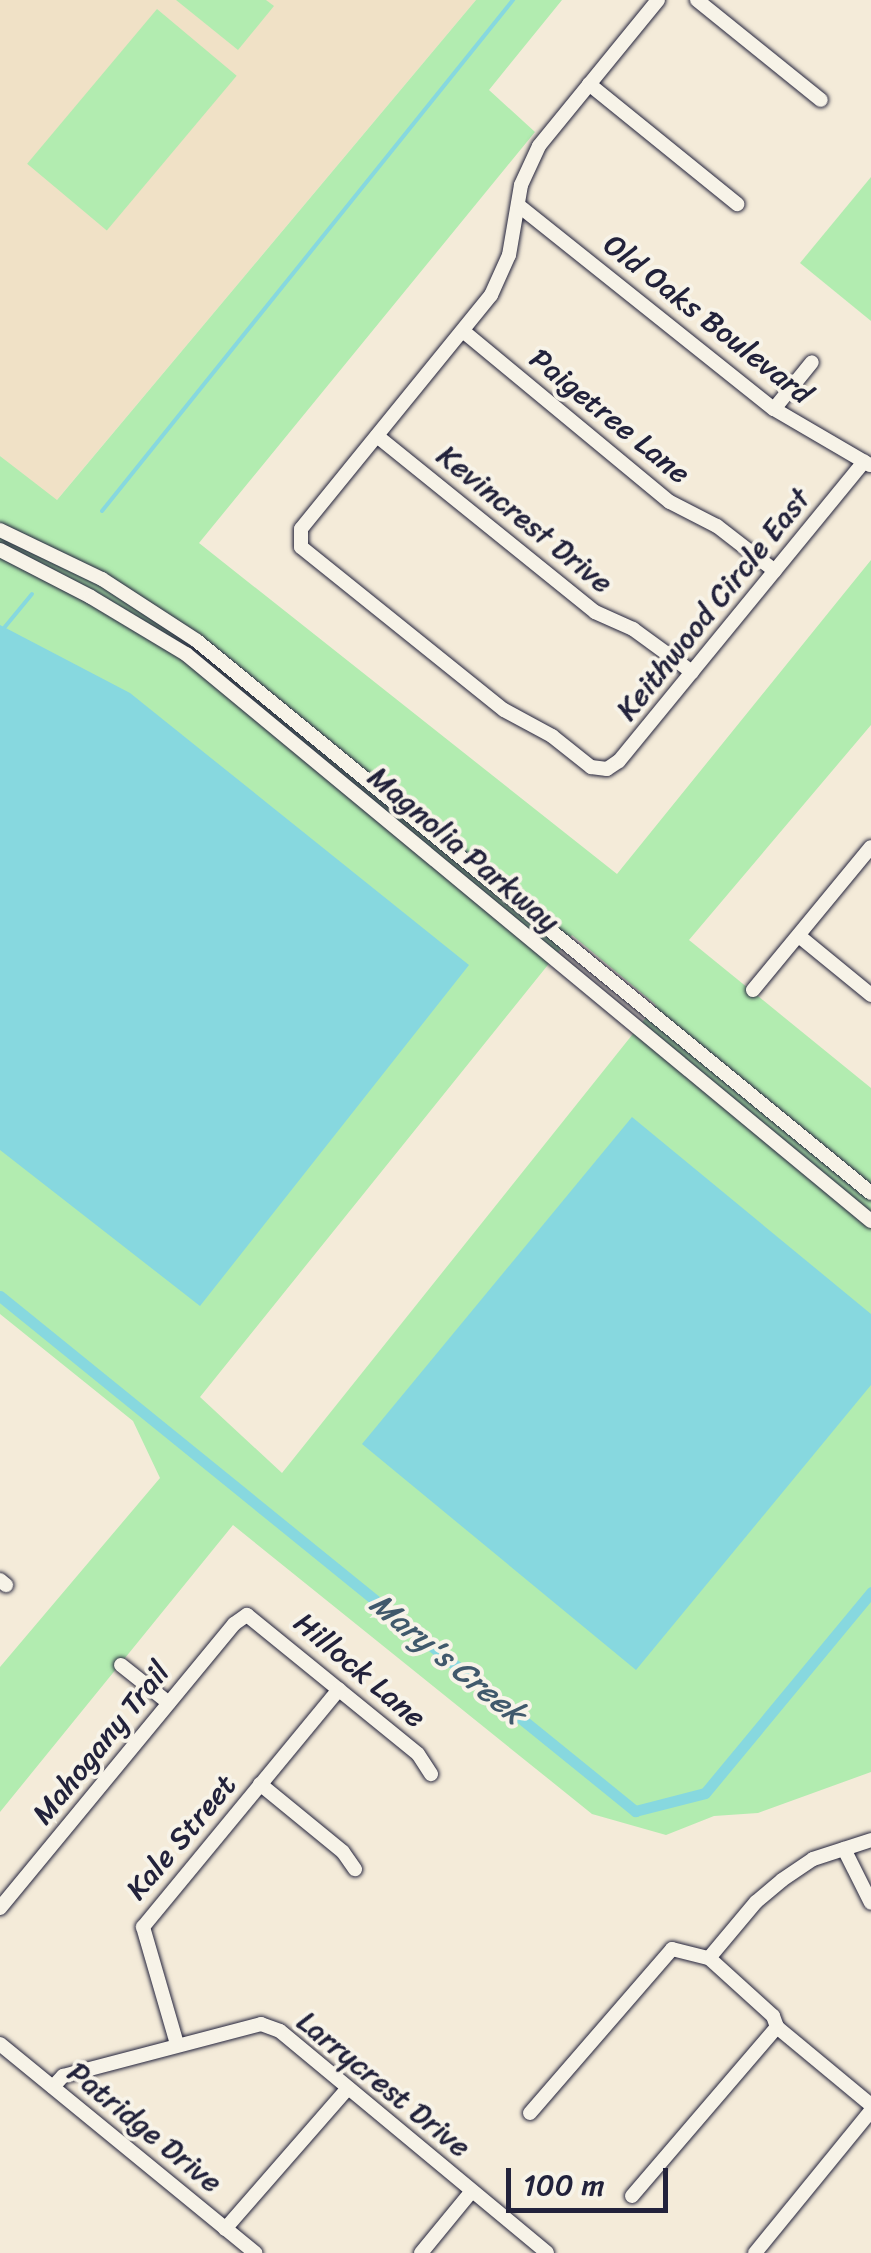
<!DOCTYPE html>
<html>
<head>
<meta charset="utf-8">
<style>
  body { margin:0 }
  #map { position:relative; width:871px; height:2253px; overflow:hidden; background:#f4ebd9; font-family:Sriracha,sans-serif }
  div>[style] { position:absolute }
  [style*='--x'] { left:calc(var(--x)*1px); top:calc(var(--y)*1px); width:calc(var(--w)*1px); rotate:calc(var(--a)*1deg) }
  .built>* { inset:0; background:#f0e1c6 }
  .green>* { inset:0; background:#b2ecb0; transform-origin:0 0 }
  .water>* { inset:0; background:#87d8df }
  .stream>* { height:4px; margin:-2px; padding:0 2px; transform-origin:2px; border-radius:2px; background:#87d8df }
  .canal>* { height:11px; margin:-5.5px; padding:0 5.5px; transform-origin:5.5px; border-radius:5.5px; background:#87d8df }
  .roads { filter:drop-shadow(0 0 2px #22223b) drop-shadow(0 0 2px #22223b) }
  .minor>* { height:14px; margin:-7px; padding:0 7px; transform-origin:7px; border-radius:7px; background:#f7f3e8 }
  span { translate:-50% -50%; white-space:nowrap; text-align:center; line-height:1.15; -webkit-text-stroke:8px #f7f3e8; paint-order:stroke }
  .street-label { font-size:30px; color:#22223b }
  .water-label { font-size:32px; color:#40596c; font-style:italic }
  .scale { position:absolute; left:506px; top:2168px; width:162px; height:45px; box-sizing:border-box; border:5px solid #22223b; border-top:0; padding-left:12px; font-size:30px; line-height:35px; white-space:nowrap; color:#22223b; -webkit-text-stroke:8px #f7f3e8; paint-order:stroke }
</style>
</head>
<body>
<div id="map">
  <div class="built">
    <div style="clip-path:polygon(0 0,476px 0,56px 501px,0 456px)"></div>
  </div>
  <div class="green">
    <div style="clip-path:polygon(176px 0,266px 0,274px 6px,238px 50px)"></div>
    <div style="clip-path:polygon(evenodd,476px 0,562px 0,489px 90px,535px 132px,199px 543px,617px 874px,871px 560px,871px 725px,689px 940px,871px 1088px,871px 1772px,758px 1813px,714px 1816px,666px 1835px,592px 1814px,233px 1525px,0 1812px,0 1667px,160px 1478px,133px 1421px,0 1314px,0 456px,57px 500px,476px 0,572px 935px,656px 1005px,282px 1473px,200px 1397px,572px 935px)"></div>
    <div style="left:157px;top:9px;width:104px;height:202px;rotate:40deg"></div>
    <div style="clip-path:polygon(871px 177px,871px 321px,800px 263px)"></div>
  </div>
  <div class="water">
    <div style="clip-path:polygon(0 625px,130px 693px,469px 965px,200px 1306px,0 1150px)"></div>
    <div style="clip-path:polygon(632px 1117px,871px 1314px,871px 1385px,636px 1670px,362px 1444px)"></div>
  </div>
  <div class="stream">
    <div style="--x:102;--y:511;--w:656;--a:-51.19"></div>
    <div style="--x:4;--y:628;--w:44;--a:-50.5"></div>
  </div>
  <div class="canal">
    <div style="--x:0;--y:1296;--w:818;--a:39.04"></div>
    <div style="--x:635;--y:1811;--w:72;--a:-14.4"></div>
    <div style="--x:705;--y:1793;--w:261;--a:-50.4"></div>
  </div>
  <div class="roads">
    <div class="minor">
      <div style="--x:658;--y:0;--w:188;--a:129.2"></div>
      <div style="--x:539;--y:146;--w:43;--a:114.8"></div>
      <div style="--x:521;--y:185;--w:71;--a:99.7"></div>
      <div style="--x:509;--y:255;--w:44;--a:114.2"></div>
      <div style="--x:491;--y:295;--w:301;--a:129.1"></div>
      <div style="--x:301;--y:529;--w:18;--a:90"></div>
      <div style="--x:301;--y:547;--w:260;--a:38.8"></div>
      <div style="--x:504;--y:710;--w:55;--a:28.4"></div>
      <div style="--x:552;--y:736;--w:50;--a:38.5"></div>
      <div style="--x:591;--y:767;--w:16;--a:7"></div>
      <div style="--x:607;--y:769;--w:14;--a:-34"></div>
      <div style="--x:619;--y:761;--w:387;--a:-50.7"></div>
      <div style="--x:697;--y:0;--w:159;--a:38.9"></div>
      <div style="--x:589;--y:84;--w:191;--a:39"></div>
      <div style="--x:518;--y:205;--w:327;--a:38.6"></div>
      <div style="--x:774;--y:409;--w:111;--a:30.3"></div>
      <div style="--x:463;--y:331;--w:268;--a:39.6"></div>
      <div style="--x:670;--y:502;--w:53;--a:27.1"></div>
      <div style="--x:717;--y:526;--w:73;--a:37.8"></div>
      <div style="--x:774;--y:409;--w:60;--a:-51"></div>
      <div style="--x:377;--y:436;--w:280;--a:38.9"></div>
      <div style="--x:595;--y:612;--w:42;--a:24.1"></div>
      <div style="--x:633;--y:629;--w:73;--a:36.1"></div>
      <div style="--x:0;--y:530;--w:113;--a:25.7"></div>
      <div style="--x:102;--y:579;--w:113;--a:33.1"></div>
      <div style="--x:197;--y:641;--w:871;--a:39.32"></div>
      <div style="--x:0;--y:550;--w:102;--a:27.3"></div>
      <div style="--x:91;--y:597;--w:111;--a:31"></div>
      <div style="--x:186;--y:654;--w:889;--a:39.62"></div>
      <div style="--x:799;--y:936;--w:93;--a:39.3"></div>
      <div style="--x:753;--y:990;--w:185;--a:-50.5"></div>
      <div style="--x:0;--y:1580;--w:8;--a:40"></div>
      <div style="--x:121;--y:1665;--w:61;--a:38.4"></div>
      <div style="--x:260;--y:1784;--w:107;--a:39.3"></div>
      <div style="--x:343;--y:1852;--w:21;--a:55"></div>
      <div style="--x:844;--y:1849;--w:60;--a:63.4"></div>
      <div style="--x:0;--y:1908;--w:368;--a:-50.5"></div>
      <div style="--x:234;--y:1624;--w:16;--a:-35"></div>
      <div style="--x:247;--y:1615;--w:220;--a:39.1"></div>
      <div style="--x:418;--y:1754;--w:24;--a:57"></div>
      <div style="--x:777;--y:2027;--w:122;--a:39.7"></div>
      <div style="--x:0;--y:2044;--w:330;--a:39.3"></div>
      <div style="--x:177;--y:2044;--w:122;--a:-106.2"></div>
      <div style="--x:143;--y:1927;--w:308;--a:-50.5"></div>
      <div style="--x:53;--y:2087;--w:15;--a:-48"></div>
      <div style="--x:63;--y:2076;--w:205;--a:-14.7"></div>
      <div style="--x:261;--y:2024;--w:20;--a:20"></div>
      <div style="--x:280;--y:2031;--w:347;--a:39.7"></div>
      <div style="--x:530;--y:2113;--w:217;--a:-49.1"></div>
      <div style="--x:672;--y:1949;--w:38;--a:14"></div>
      <div style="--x:709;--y:1958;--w:73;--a:-50"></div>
      <div style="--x:756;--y:1902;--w:34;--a:-40"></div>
      <div style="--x:782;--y:1880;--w:37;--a:-34"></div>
      <div style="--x:813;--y:1859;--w:61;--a:-18.1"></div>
      <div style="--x:632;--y:2196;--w:223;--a:-49.4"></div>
      <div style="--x:777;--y:2027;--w:12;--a:-110"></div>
      <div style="--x:773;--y:2016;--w:86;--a:-137.8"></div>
      <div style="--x:225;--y:2229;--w:187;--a:-48.9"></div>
      <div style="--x:421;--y:2253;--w:80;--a:-50.6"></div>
      <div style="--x:755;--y:2253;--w:183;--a:-50.8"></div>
    </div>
  </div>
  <div class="street-label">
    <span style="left:708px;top:319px;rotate:38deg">Old Oaks Boulevard</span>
    <span style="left:610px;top:416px;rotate:39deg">Paigetree Lane</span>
    <span style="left:525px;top:519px;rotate:39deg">Kevincrest Drive</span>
    <span style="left:713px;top:604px;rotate:-51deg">Keithwood Circle East</span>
    <span style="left:464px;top:849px;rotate:40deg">Magnolia Parkway</span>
    <span style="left:360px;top:1670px;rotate:40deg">Hillock Lane</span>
    <span style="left:101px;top:1743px;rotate:-51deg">Mahogany Trail</span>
    <span style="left:181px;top:1837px;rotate:-50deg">Kale Street</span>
    <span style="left:384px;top:2084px;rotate:39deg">Larrycrest Drive</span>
    <span style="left:145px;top:2127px;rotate:39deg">Patridge Drive</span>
  </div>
  <div class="water-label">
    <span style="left:447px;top:1659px;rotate:39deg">Mary's Creek</span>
  </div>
  <div class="scale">100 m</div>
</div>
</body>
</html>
